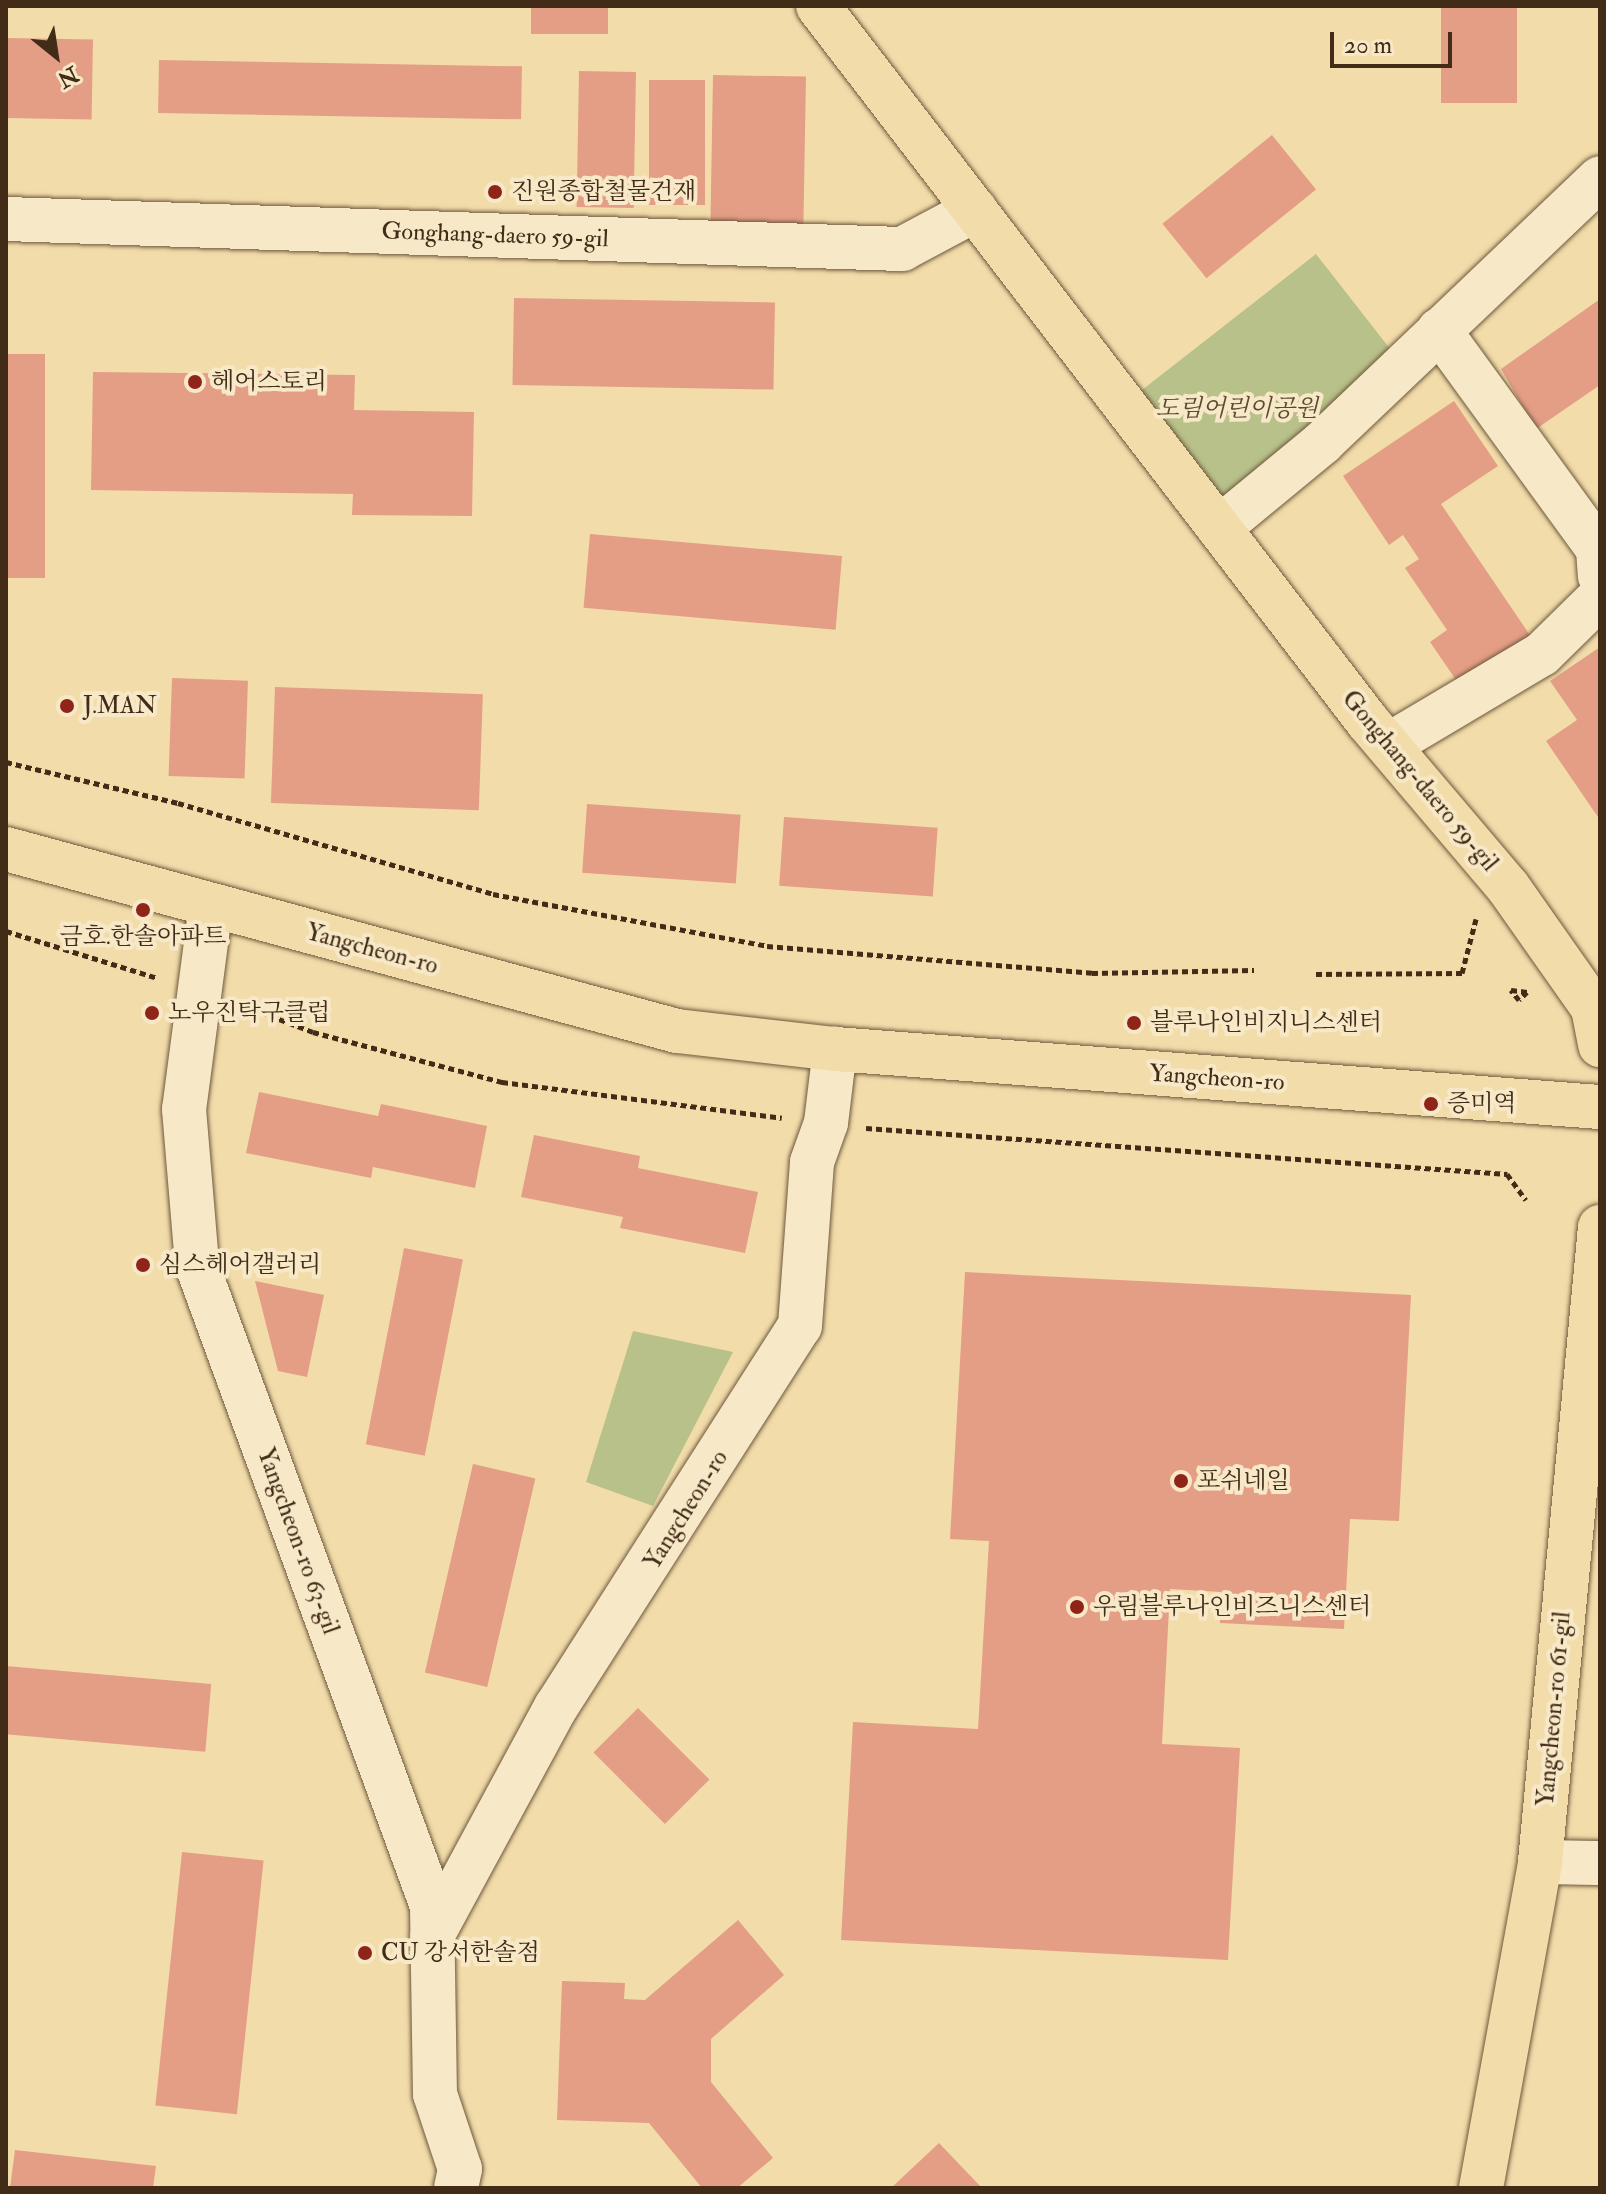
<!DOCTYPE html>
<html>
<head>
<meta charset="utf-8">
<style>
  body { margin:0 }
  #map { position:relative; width:1606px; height:2194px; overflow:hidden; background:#f2dcaa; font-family:"IM FELL Double Pica","Noto Serif KR",serif }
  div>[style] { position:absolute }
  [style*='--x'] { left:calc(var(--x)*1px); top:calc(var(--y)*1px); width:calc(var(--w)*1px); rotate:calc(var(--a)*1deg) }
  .green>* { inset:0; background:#b8c18a; transform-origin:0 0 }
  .building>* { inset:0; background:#e49e86; transform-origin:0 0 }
  .path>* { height:5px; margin-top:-2.5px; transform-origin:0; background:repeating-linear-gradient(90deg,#422c17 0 6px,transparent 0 10px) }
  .roads { filter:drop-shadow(0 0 2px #6e583c) drop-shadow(0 0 2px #6e583c) }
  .minor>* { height:44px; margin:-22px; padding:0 22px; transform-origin:22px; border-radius:22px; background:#f7e8c8 }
  .major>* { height:44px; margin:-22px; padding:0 22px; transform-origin:22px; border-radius:22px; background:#f2dcaa }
  .dots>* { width:22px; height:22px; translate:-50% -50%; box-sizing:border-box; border:4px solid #f7e8c8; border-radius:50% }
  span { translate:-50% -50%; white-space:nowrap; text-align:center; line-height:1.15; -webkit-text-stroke:8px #f7e8c8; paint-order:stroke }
  .poi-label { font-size:24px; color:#422c17 }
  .left { translate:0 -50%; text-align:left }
  .street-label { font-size:24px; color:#422c17 }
  .park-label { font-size:24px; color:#5a4a2e; font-style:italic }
  .frame { position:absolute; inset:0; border:8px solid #422c17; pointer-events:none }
  .north { position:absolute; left:16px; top:16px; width:80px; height:80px; -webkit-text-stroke:6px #f7e8c8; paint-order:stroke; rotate:150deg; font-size:22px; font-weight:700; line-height:32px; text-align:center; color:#422c17 }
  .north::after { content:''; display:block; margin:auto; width:28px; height:36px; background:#422c17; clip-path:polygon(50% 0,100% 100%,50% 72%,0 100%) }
  .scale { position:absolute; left:1330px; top:32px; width:122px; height:36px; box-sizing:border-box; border:4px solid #422c17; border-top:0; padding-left:10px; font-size:24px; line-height:28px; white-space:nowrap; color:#422c17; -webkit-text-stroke:6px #f7e8c8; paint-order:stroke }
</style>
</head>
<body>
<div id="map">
  <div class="green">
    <div style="left:1316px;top:254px;width:135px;height:235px;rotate:52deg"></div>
    <div style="clip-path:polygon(633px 1331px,733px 1352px,653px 1506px,586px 1482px)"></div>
  </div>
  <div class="building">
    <div style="left:531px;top:6px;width:77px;height:28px"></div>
    <div style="left:1441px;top:6px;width:76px;height:97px"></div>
    <div style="left:6px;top:38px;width:87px;height:80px;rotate:1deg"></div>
    <div style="left:159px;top:60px;width:363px;height:53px;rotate:1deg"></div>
    <div style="left:579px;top:71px;width:57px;height:136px;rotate:1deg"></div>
    <div style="left:713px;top:75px;width:93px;height:149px;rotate:1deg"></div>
    <div style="left:649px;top:80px;width:56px;height:125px"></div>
    <div style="left:1272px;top:135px;width:70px;height:141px;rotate:51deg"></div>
    <div style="left:514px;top:298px;width:261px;height:87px;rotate:1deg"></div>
    <div style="clip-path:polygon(1600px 299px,1600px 385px,1536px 429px,1501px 369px)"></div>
    <div style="left:6px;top:354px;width:39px;height:224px"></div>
    <div style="clip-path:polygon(93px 372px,355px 375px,354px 410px,474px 412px,472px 516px,352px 515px,353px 494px,91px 490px)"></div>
    <div style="clip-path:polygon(1454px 401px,1498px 466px,1441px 504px,1540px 650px,1469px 699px,1430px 642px,1447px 630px,1405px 568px,1419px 559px,1403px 535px,1389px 545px,1343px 476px)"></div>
    <div style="left:590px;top:534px;width:253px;height:74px;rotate:5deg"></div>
    <div style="clip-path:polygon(1600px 647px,1600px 820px,1546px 741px,1577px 720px,1550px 681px)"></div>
    <div style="left:172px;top:678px;width:76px;height:98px;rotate:2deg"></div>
    <div style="left:275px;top:687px;width:208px;height:116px;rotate:2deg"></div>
    <div style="left:587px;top:804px;width:154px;height:69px;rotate:4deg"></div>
    <div style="left:784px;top:817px;width:154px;height:69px;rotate:4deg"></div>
    <div style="clip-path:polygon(259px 1092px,378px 1116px,381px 1104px,487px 1126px,475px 1188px,373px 1167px,371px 1178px,246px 1153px)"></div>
    <div style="clip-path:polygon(534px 1135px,640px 1156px,638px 1168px,758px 1192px,745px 1253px,620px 1228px,623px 1217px,521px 1197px)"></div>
    <div style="left:404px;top:1248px;width:60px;height:200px;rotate:11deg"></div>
    <div style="clip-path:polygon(965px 1272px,1411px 1295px,1399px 1521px,1350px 1519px,1344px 1629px,1220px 1623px,1221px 1592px,1170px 1589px,1162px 1744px,1240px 1748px,1228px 1960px,841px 1940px,853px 1722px,978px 1729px,989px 1541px,950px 1539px)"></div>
    <div style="clip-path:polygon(255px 1281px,324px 1295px,307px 1377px,278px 1371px)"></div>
    <div style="left:473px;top:1464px;width:64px;height:214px;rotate:13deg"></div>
    <div style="left:6px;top:1666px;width:206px;height:68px;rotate:5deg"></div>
    <div style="left:638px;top:1708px;width:101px;height:63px;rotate:45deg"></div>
    <div style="left:182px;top:1852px;width:82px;height:255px;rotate:6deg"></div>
    <div style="clip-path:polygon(738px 1920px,784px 1975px,711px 2039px,711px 2082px,773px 2158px,737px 2188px,702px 2188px,649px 2123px,557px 2120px,562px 1981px,625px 1983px,624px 1999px,645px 2000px)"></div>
    <div style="clip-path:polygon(939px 2143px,982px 2188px,891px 2188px)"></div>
    <div style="clip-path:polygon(15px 2150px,156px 2166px,153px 2188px,10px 2188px)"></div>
  </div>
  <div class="path">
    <div style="--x:6;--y:762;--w:177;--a:13.4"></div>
    <div style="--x:178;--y:803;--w:328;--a:16.1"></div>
    <div style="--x:493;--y:894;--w:279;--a:10.7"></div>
    <div style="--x:767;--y:946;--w:326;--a:4.7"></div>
    <div style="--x:1092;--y:973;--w:162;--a:-1.1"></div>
    <div style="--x:6;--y:931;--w:159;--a:17.2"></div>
    <div style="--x:1316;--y:974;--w:146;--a:-0.4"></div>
    <div style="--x:1462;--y:973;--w:56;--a:-75.5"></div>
    <div style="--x:1511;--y:990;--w:16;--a:7"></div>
    <div style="--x:1527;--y:992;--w:11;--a:135"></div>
    <div style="--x:1519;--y:1000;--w:13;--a:-129"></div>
    <div style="--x:242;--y:1005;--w:76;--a:20.8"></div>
    <div style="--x:313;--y:1032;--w:196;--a:14.8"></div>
    <div style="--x:502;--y:1082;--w:282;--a:7.3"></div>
    <div style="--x:866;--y:1128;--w:643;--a:4.1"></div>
    <div style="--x:1507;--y:1174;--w:32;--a:54"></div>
  </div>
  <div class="roads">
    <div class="minor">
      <div style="--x:6;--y:219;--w:897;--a:1.92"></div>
      <div style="--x:902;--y:249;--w:83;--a:-28.1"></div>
      <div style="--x:1439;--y:330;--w:271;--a:54"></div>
      <div style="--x:1598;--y:549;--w:27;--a:86"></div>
      <div style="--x:1219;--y:528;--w:134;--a:-39.5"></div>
      <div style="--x:1322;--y:443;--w:384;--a:-43.6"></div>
      <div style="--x:1392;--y:743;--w:174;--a:-30.7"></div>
      <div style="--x:1542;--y:654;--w:81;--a:-44.5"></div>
      <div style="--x:211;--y:905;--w:206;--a:97.5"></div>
      <div style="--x:184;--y:1109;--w:157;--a:85.2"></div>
      <div style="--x:197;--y:1265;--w:683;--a:69.87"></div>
      <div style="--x:432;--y:1906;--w:188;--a:89.1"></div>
      <div style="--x:435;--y:2094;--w:79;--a:71.6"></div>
      <div style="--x:460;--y:2169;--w:19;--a:102"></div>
      <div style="--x:1540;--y:1862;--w:60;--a:1"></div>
      <div style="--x:432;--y:1936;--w:260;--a:-61.6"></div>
      <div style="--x:556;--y:1707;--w:452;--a:-57.4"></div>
      <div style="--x:800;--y:1326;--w:164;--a:-85.8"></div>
      <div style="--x:812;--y:1162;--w:41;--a:-70.3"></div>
      <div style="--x:826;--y:1123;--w:75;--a:-83.1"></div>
    </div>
    <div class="major">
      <div style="--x:818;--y:6;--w:903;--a:52.47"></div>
      <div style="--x:1368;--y:722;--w:216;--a:49.7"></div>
      <div style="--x:1508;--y:887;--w:148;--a:54.9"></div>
      <div style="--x:1593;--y:1008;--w:38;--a:79"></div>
      <div style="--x:6;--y:849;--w:695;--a:15.18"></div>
      <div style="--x:677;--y:1031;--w:159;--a:6.5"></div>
      <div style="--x:835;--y:1049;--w:767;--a:4.34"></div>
      <div style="--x:1481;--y:2188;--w:331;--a:-79.7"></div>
      <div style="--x:1540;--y:1862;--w:638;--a:-84.6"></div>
    </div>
  </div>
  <div class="dots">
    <div style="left:495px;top:192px;background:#8f2418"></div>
    <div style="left:195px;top:382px;background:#8f2418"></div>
    <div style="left:67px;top:706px;background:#8f2418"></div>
    <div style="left:143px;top:910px;background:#8f2418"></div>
    <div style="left:152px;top:1013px;background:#8f2418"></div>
    <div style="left:1134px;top:1023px;background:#8f2418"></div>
    <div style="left:1431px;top:1104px;background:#8f2418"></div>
    <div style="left:143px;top:1265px;background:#8f2418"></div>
    <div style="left:1181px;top:1481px;background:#8f2418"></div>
    <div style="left:1077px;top:1607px;background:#8f2418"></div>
    <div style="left:365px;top:1953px;background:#8f2418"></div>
  </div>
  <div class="poi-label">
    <span class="left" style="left:511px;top:192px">진원종합철물건재</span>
    <span class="left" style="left:211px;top:382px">헤어스토리</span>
    <span class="left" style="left:83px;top:706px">J.MAN</span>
    <span style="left:143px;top:937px">금호.한솔아파트</span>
    <span class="left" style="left:168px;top:1013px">노우진탁구클럽</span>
    <span class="left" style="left:1150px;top:1023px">블루나인비지니스센터</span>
    <span class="left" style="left:1447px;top:1104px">증미역</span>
    <span class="left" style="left:159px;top:1265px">심스헤어갤러리</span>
    <span class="left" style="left:1197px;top:1481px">포쉬네일</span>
    <span class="left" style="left:1093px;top:1607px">우림블루나인비즈니스센터</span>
    <span class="left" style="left:381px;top:1953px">CU 강서한솔점</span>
  </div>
  <div class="street-label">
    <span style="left:495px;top:235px;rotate:2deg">Gonghang-daero 59-gil</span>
    <span style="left:1420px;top:781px;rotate:50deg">Gonghang-daero 59-gil</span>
    <span style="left:372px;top:949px;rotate:15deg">Yangcheon-ro</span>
    <span style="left:1217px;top:1078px;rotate:4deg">Yangcheon-ro</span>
    <span style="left:686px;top:1510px;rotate:-58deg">Yangcheon-ro</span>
    <span style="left:298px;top:1541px;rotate:70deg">Yangcheon-ro 63-gil</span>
    <span style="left:1554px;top:1709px;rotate:-85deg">Yangcheon-ro 61-gil</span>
  </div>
  <div class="park-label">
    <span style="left:1237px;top:409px">도림어린이공원</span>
  </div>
  <div class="frame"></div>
  <div class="north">N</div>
  <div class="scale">20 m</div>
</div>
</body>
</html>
